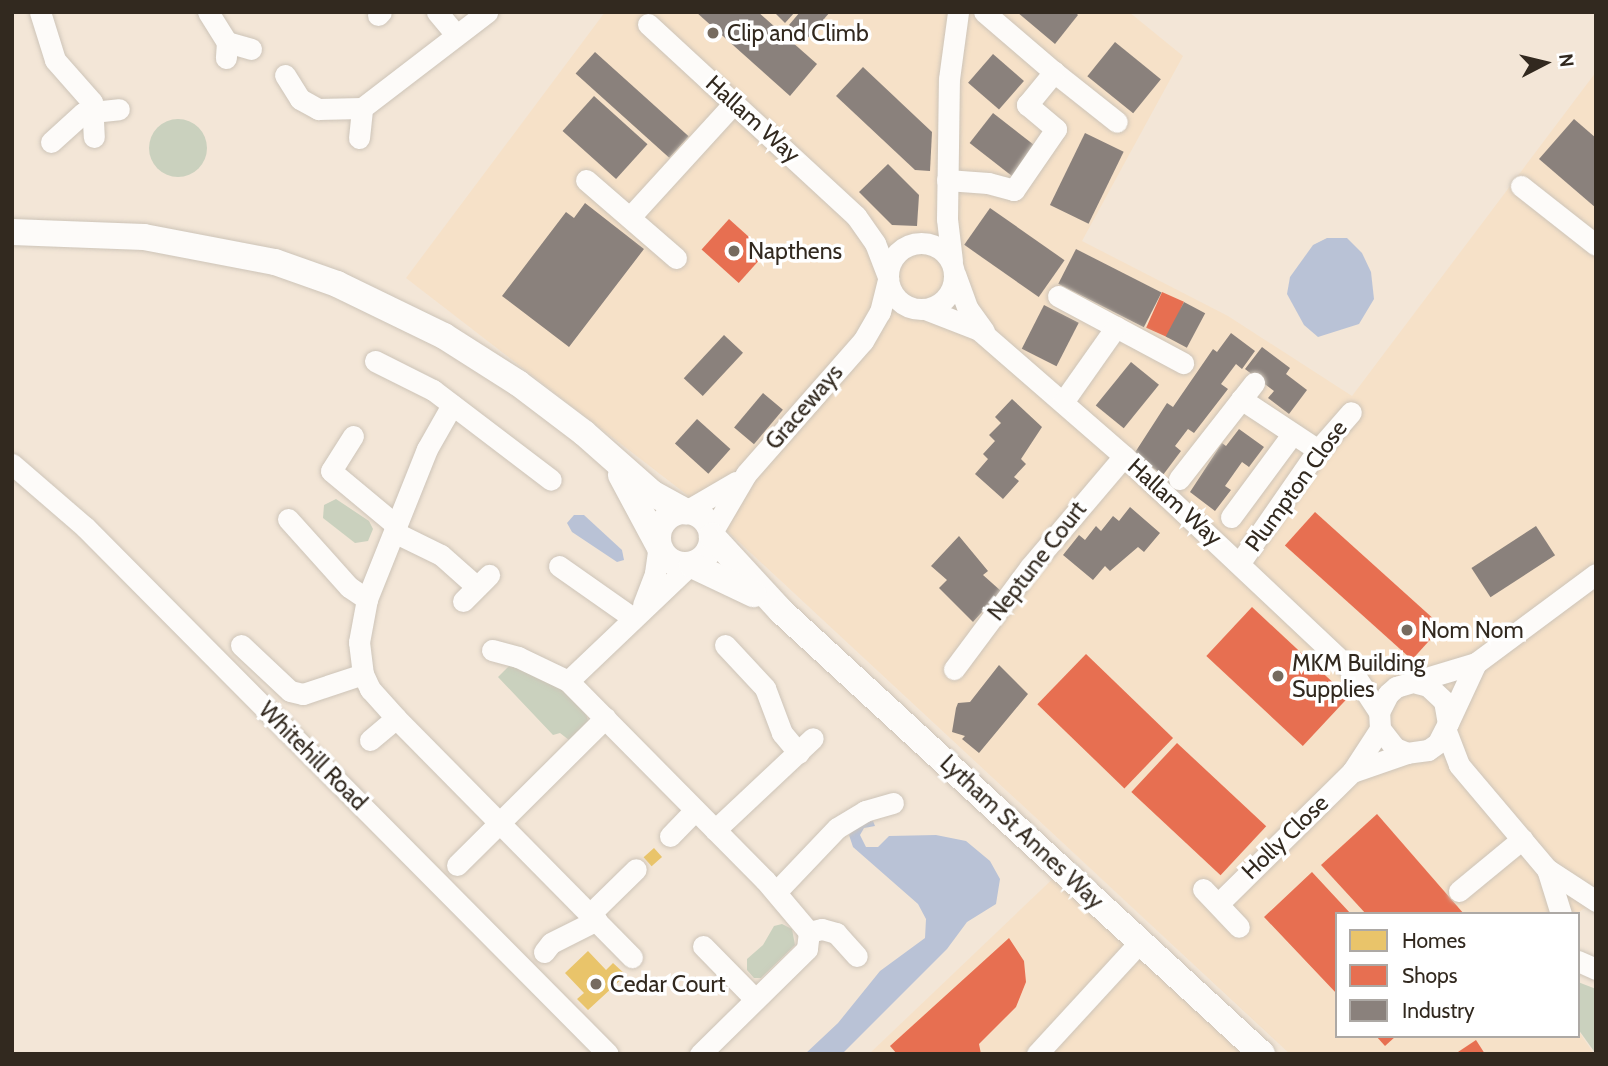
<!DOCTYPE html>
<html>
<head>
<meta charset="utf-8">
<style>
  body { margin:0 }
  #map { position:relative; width:1608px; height:1066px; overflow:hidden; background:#f3e6d7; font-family:Cabin,sans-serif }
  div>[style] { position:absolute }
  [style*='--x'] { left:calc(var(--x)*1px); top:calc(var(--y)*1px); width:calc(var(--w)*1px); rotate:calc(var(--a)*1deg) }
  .built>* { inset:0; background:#f6e1c8 }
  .green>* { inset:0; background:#cad1be }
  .round { border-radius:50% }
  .water>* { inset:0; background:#b9c2d6 }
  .homes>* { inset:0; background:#e9c46a; transform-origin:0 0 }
  .shops>* { inset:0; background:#e76f51; transform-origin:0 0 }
  .industry>* { inset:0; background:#8a817c; transform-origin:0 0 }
  .roads { filter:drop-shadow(0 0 2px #cdc4b8) drop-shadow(0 0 2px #cdc4b8) }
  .minor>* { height:21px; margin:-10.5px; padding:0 10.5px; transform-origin:10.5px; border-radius:10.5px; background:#fdfbf9 }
  .minor>.ring { margin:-10.5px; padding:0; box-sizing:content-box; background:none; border:21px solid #fdfbf9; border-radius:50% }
  .major>* { height:26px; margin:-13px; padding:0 13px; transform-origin:13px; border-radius:13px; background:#fdfbf9 }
  .major>.ring { margin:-13px; padding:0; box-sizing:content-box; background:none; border:26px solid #fdfbf9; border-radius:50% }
  .dots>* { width:19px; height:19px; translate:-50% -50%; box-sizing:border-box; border:4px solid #fff; border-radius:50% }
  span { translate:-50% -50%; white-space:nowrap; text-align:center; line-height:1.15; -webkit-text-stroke:7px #fff; paint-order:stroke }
  .poi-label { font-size:23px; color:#32291f }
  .left { translate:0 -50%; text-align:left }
  .street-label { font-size:23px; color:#32291f }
  .frame { position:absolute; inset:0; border:14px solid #32291f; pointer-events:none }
  .legend { position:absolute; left:1335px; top:912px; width:245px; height:126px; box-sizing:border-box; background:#fff; border:2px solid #ada9a5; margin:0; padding:9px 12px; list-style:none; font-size:21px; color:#32291f }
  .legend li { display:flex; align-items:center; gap:14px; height:35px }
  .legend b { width:35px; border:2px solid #ada9a5 }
  .north { position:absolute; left:1510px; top:28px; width:70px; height:70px; -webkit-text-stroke:5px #fff; paint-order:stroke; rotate:83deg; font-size:19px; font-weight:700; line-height:28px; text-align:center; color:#32291f }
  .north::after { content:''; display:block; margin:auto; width:24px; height:32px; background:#32291f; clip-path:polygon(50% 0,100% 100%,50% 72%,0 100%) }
</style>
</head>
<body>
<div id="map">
  <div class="built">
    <div style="clip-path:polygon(605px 12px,1129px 12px,1183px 56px,1082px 241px,1228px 316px,1352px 396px,1596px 72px,1596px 902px,1575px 914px,1337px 914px,1337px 1036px,1578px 1036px,1578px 1030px,1594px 1054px,1290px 1054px,695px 501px,406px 278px)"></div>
    <div style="clip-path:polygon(1062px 870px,1262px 1054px,869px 1054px)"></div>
  </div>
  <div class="green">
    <div class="round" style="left:149px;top:119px;width:58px;height:58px"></div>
    <div style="clip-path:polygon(336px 499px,369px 521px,373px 529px,368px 541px,355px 543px,323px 518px,324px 505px)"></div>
    <div style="clip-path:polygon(510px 665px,553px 677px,586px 713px,588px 721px,569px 740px,560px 733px,553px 735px,498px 677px)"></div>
    <div style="clip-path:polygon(782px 924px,792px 929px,795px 945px,761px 978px,754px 978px,747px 970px,747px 959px,763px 945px,774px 926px)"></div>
    <div style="clip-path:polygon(1578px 982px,1596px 989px,1596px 1054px,1578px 1029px)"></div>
  </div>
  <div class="water">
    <div style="clip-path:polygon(1327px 238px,1347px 238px,1362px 253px,1371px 272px,1374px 299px,1359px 324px,1318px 337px,1304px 325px,1287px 294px,1290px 277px,1313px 245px)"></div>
    <div style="clip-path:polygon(584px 515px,622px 550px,624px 560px,617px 562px,572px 532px,567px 523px,574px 515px)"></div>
    <div style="clip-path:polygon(873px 821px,875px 826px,864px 828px,860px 835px,866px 847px,878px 847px,889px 836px,936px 835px,966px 841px,990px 861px,1000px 879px,996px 904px,967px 922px,947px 949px,842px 1054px,805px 1054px,838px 1023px,880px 971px,925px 938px,926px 919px,918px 904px,853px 847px,849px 835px,860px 823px)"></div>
  </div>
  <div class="homes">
    <div style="left:654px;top:848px;width:12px;height:14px;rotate:48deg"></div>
    <div style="clip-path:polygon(588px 951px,606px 970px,613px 963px,626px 975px,588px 1010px,577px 999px,584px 993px,565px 973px)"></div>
  </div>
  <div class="shops">
    <div style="left:729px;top:219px;width:50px;height:41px;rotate:42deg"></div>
    <div style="left:1162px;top:292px;width:24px;height:39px;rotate:24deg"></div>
    <div style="left:1315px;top:512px;width:171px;height:45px;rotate:42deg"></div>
    <div style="left:1252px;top:607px;width:132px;height:67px;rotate:43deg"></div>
    <div style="left:1086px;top:654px;width:121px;height:70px;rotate:44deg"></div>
    <div style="left:1177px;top:743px;width:122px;height:67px;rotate:43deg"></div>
    <div style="clip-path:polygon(1377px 814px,1464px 914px,1366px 914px,1321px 865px)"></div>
    <div style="clip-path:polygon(1312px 872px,1351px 914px,1337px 914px,1337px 994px,1264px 917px)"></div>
    <div style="clip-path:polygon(1009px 938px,1024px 961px,1026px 982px,1016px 1007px,979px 1044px,981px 1054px,897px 1054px,890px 1046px)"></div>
    <div style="clip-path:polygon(1376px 1036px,1396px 1036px,1385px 1046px)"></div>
    <div style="clip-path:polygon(1476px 1040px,1485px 1054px,1455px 1054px)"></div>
  </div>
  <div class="industry">
    <div style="clip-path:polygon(696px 12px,758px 12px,817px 64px,790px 96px)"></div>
    <div style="clip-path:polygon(774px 12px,795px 12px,785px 23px)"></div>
    <div style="clip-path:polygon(800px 12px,830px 12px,806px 40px,789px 25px)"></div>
    <div style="clip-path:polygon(1017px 12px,1075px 12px,1078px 15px,1055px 44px)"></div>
    <div style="left:1115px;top:42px;width:59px;height:44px;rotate:39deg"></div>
    <div style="left:595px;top:52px;width:126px;height:29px;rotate:42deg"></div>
    <div style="left:993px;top:54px;width:41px;height:38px;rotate:41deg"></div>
    <div style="clip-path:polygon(863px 67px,932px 132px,930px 171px,915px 170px,836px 96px)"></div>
    <div style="left:594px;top:96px;width:72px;height:47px;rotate:42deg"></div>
    <div style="left:993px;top:113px;width:57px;height:38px;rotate:38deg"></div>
    <div style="clip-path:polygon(1574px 119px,1596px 138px,1596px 208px,1539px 159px)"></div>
    <div style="left:1085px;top:133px;width:43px;height:80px;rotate:26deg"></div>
    <div style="clip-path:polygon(888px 164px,919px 195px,917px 226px,892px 225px,859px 192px)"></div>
    <div style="clip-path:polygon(585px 203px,644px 249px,569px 347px,502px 296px,566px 212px,574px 218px)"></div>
    <div style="left:990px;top:208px;width:91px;height:45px;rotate:35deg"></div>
    <div style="left:1076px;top:249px;width:96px;height:39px;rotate:27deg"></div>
    <div style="left:1184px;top:302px;width:24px;height:39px;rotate:28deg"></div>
    <div style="left:1044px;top:305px;width:39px;height:49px;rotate:27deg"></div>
    <div style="clip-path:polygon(1231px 333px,1255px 351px,1242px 369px,1236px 364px,1221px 384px,1228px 389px,1194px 433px,1188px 429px,1175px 446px,1181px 451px,1163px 475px,1134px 454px,1167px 403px,1173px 407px,1213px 349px,1217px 352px)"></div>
    <div style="left:724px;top:335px;width:26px;height:59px;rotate:43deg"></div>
    <div style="clip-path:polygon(1262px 347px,1290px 368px,1286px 374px,1307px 390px,1289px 414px,1268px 398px,1274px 391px,1245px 369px)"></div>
    <div style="left:1131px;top:362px;width:36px;height:56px;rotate:39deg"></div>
    <div style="left:763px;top:393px;width:26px;height:45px;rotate:40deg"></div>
    <div style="clip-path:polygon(1012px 399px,1042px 427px,1021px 459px,1026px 464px,1014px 477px,1019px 481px,1003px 499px,975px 474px,988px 459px,983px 454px,995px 441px,989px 435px,1001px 423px,995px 417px)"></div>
    <div style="left:697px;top:419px;width:45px;height:33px;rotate:42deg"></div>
    <div style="clip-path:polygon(1239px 429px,1264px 447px,1249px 467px,1242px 462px,1225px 486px,1231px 490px,1215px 511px,1190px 492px,1222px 443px,1226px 446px)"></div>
    <div style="clip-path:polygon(1130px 507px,1160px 533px,1144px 552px,1138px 547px,1110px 571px,1105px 566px,1093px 580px,1063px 555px,1079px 535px,1085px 540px,1096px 526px,1101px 531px,1113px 516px,1119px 521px)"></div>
    <div style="left:1536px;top:526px;width:35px;height:77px;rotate:57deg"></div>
    <div style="clip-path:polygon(959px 536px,988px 571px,983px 575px,1001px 591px,973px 622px,939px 588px,947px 580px,931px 566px)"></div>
    <div style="clip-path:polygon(999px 665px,1028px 694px,979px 753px,962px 739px,965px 736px,952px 732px,956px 708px,958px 703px,970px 702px)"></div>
  </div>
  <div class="roads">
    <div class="minor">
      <div style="--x:40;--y:12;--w:50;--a:72.6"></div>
      <div style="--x:55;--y:60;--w:56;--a:48.6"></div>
      <div style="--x:92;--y:102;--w:35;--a:87"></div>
      <div style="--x:208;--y:12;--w:36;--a:58"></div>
      <div style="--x:227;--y:42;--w:16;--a:94"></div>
      <div style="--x:437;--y:12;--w:30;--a:50"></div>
      <div style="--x:378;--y:15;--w:4;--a:-45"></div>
      <div style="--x:648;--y:24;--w:283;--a:42.7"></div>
      <div style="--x:856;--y:216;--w:33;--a:55"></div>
      <div style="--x:875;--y:243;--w:36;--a:69"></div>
      <div style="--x:227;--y:42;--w:25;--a:16"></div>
      <div style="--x:1054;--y:72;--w:80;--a:38.4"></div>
      <div style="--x:285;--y:75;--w:28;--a:58"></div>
      <div style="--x:300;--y:99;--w:21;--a:29"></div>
      <div style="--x:318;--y:109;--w:44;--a:-1.3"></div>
      <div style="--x:359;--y:138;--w:30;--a:-84"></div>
      <div style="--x:362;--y:108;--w:158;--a:-37.5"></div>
      <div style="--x:51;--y:142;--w:43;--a:-42.2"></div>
      <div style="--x:83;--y:113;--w:36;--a:-6"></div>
      <div style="--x:586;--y:180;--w:119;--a:40.9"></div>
      <div style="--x:947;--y:180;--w:41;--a:4.2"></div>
      <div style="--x:988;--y:183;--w:27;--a:15"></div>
      <div style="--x:1014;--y:190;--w:74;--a:-55.5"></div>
      <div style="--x:1056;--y:129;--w:38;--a:-140"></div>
      <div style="--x:1027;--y:105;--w:43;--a:-50.7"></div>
      <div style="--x:1054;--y:72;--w:92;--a:-139.4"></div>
      <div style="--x:1521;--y:186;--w:95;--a:38.2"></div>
      <div style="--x:630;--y:217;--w:154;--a:-47.6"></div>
      <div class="ring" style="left:888px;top:243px;width:45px;height:45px"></div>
      <div style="--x:952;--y:261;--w:42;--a:-96.8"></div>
      <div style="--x:947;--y:219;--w:140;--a:-89.2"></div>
      <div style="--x:949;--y:79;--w:68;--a:-82.3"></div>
      <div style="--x:955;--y:274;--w:37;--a:70"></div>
      <div style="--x:968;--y:309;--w:27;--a:54"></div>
      <div style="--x:1058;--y:296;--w:142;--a:28.2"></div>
      <div style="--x:925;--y:309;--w:58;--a:21.3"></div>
      <div style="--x:979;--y:330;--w:192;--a:41"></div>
      <div style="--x:1124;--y:456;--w:313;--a:43.3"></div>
      <div style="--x:1352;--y:671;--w:49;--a:56.6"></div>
      <div style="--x:375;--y:361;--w:65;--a:26.6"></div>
      <div style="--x:433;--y:390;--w:148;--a:37.3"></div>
      <div style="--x:1241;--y:399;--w:92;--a:33.5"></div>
      <div style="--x:1063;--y:402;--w:92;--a:-54.8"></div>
      <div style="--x:452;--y:405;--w:51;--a:119.6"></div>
      <div style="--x:427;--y:449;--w:162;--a:111.8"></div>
      <div style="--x:367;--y:599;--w:44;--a:100.5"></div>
      <div style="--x:359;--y:642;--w:32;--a:83"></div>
      <div style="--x:363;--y:674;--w:17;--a:65"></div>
      <div style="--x:370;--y:689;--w:39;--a:48"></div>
      <div style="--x:396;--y:718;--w:336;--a:45.4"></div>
      <div style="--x:353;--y:436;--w:41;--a:122.2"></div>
      <div style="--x:331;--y:471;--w:86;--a:39.8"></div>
      <div style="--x:12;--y:464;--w:96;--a:40.8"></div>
      <div style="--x:85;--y:527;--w:742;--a:45.22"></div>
      <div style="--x:1179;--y:479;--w:122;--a:-52"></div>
      <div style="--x:686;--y:511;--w:58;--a:-30.1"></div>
      <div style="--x:1231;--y:517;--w:101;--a:-53.5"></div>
      <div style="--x:288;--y:519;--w:91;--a:48.1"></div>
      <div style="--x:349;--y:587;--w:22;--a:34"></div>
      <div style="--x:394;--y:532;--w:52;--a:26.1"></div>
      <div style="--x:441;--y:555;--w:48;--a:41.6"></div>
      <div style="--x:711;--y:534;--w:69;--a:-59.7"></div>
      <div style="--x:746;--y:474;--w:177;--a:-48.7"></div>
      <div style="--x:863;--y:341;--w:34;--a:-60"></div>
      <div style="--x:880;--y:312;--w:34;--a:-76"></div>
      <div style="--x:1241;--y:561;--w:135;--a:-55.3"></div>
      <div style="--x:1318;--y:450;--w:50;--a:-49"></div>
      <div style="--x:690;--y:565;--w:168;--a:136.4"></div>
      <div style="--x:568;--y:681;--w:280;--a:45.3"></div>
      <div style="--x:765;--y:880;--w:68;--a:49.8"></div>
      <div style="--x:809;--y:932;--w:17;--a:97"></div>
      <div style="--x:807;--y:949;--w:150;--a:135.5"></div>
      <div style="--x:559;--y:566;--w:90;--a:35.1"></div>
      <div style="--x:463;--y:601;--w:37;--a:-45"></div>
      <div style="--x:643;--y:605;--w:34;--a:-69"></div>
      <div style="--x:655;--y:573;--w:27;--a:-82"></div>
      <div style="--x:241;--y:645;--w:67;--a:43.2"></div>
      <div style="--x:290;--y:691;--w:13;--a:13"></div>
      <div style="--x:303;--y:694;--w:63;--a:-18.4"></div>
      <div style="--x:725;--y:645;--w:59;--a:47.1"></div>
      <div style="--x:765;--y:688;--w:48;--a:69.3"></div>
      <div style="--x:782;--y:733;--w:26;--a:50"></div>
      <div style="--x:492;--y:650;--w:27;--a:15"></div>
      <div style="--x:518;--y:657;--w:55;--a:25.6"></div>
      <div style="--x:954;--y:669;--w:127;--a:-53.3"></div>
      <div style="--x:1030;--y:567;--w:145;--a:-49.7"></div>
      <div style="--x:1417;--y:683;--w:11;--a:15"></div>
      <div style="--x:1428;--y:686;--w:22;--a:43"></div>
      <div style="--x:1444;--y:701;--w:22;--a:80"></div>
      <div style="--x:1448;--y:723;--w:22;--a:117"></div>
      <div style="--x:1438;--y:743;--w:12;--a:145"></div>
      <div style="--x:1428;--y:750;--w:21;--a:172"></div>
      <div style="--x:1407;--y:753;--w:13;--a:-157"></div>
      <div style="--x:1395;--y:748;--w:24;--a:-128"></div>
      <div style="--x:1380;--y:729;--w:17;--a:-93"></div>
      <div style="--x:1379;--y:712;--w:20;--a:-63"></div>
      <div style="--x:1388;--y:694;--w:11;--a:-41"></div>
      <div style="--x:1396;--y:687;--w:84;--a:-16.7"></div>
      <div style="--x:1476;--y:663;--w:149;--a:-36.6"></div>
      <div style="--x:1448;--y:723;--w:66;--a:-65"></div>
      <div style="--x:1446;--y:731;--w:36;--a:69"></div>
      <div style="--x:1459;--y:765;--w:136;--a:49.8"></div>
      <div style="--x:1547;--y:869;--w:59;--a:33.1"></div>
      <div style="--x:370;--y:740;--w:34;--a:-40"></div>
      <div style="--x:1352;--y:772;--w:58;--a:-19.1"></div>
      <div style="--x:715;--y:830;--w:134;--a:-43.2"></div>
      <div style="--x:670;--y:836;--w:36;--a:-46"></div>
      <div style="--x:457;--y:865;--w:209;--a:-44.8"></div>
      <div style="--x:1547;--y:869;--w:47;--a:72.7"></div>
      <div style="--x:1203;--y:889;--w:52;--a:46.5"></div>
      <div style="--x:1459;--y:891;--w:82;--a:-39.5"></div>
      <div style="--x:776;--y:892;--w:88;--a:-46.4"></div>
      <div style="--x:837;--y:828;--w:33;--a:-31"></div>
      <div style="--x:865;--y:811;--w:29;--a:-16"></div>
      <div style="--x:1219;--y:903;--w:187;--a:-44.6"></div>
      <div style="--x:1352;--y:772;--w:51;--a:-56.9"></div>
      <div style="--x:590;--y:914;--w:64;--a:-44.4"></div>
      <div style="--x:809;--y:932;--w:13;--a:-13"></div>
      <div style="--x:822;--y:929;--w:15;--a:16"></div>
      <div style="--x:836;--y:933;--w:31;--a:48"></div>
      <div style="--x:703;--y:946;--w:74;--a:45.5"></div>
      <div style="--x:544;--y:952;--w:11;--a:-52"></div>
      <div style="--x:551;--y:943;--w:51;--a:-26.6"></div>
      <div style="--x:1578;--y:961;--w:20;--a:24"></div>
      <div style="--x:1037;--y:1054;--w:154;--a:-47.4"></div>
    </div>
    <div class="major">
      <div style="--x:12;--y:232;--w:132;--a:2.2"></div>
      <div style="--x:144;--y:237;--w:133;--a:10.8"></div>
      <div style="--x:275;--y:262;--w:66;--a:19.5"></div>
      <div style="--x:337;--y:284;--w:119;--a:25.9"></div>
      <div style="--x:444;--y:336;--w:88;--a:32.4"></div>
      <div style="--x:518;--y:383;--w:83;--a:37.1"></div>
      <div style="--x:584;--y:433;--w:91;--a:41.4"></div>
      <div style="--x:652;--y:493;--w:38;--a:29"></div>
      <div style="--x:621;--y:475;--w:78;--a:61.8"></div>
      <div class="ring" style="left:658px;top:511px;width:28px;height:28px"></div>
      <div style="--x:712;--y:536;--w:102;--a:47.4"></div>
      <div style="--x:781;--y:611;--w:654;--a:42.65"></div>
      <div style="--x:692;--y:565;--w:68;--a:25.4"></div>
    </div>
  </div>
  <div class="dots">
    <div style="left:713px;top:33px;background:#766b5f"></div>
    <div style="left:734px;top:251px;background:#766b5f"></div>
    <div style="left:1407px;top:630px;background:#766b5f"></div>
    <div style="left:1278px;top:676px;background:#766b5f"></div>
    <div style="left:596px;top:984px;background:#766b5f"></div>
  </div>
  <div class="poi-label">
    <span class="left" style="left:727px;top:33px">Clip and Climb</span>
    <span class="left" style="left:748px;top:251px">Napthens</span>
    <span class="left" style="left:1421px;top:630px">Nom Nom</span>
    <span class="left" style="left:1292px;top:676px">MKM Building<br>Supplies</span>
    <span class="left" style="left:610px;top:984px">Cedar Court</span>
  </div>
  <div class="street-label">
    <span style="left:753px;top:119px;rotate:42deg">Hallam Way</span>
    <span style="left:804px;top:407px;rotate:-49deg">Graceways</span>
    <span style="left:1296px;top:486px;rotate:-54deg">Plumpton Close</span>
    <span style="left:1175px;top:502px;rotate:42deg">Hallam Way</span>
    <span style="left:1037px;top:561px;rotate:-52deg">Neptune Court</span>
    <span style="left:313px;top:756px;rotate:45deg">Whitehill Road</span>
    <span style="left:1022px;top:832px;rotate:43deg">Lytham St Annes Way</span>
    <span style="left:1285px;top:837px;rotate:-44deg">Holly Close</span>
  </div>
  <div class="frame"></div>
  <ul class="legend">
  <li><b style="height:19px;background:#e9c46a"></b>Homes</li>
  <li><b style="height:19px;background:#e76f51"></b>Shops</li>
  <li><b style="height:19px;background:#8a817c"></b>Industry</li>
  </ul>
  <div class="north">N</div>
</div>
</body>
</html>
